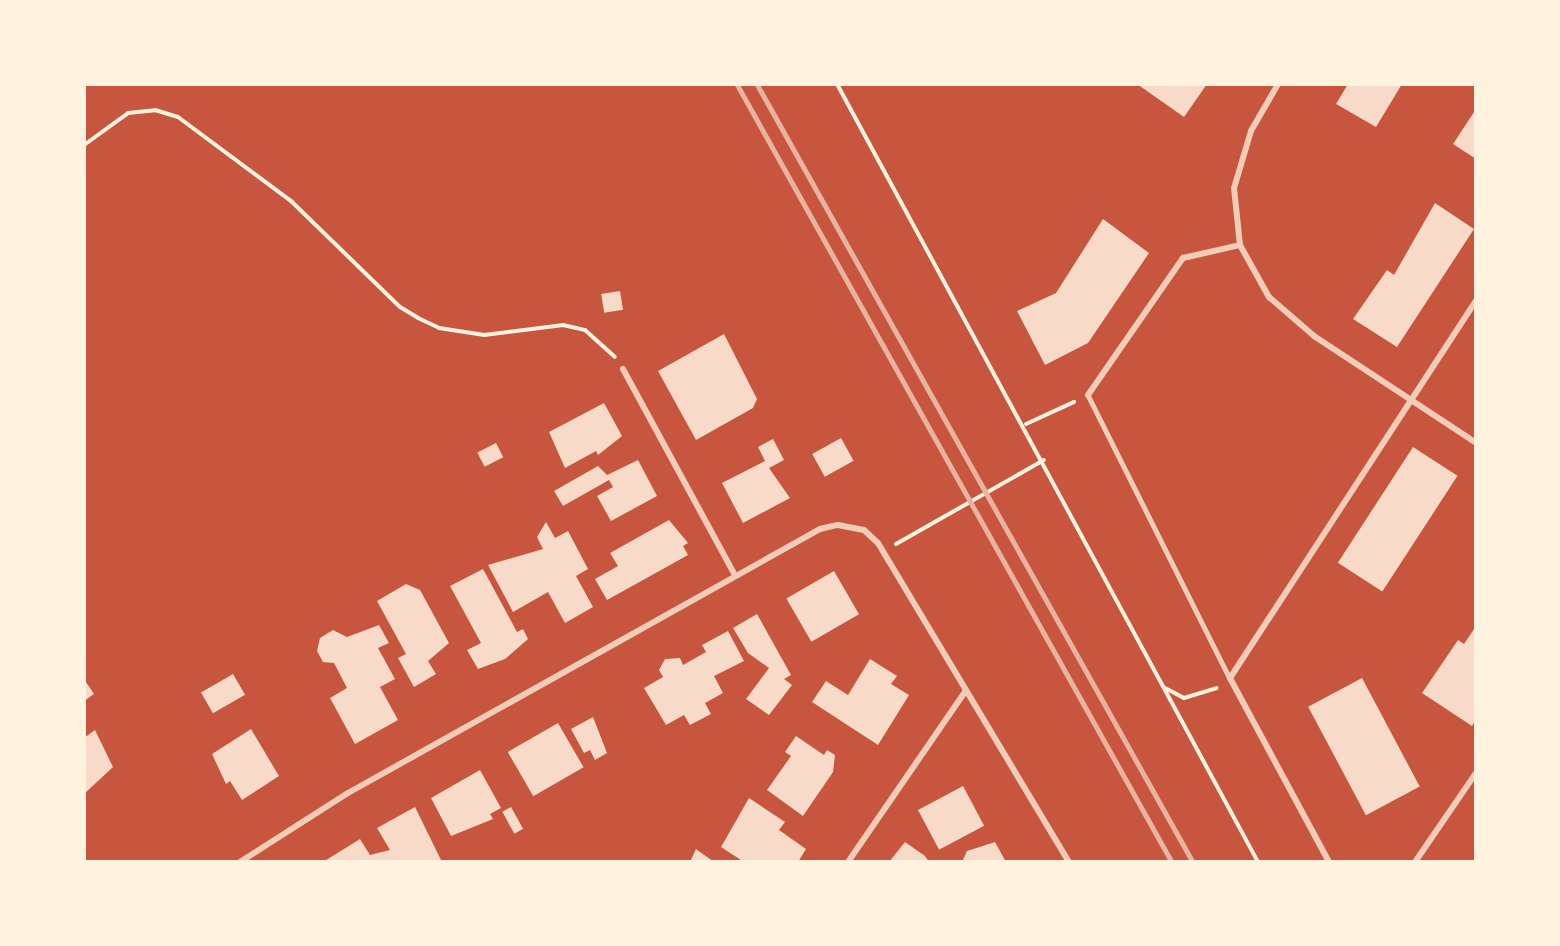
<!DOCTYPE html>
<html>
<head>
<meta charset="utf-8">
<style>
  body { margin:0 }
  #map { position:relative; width:1560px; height:946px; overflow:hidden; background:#c8553d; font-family:Karla,sans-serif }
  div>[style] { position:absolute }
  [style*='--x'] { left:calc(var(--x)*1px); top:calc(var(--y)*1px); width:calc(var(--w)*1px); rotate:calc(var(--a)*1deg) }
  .building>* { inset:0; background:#f7dbc8; transform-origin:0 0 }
  .path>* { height:4px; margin:-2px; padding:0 2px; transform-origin:2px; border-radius:2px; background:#fff3e0 }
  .service>* { height:4.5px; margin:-2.25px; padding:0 2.25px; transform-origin:2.25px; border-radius:2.25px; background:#f1ccb7 }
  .minor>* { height:6px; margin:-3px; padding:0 3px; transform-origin:3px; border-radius:3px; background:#f1ccb7 }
  .rail>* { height:4.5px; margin:-2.25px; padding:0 2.25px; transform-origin:2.25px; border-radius:2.25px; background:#e9b49f }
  span { translate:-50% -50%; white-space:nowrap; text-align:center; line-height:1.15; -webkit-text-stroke:5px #fff3e0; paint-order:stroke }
  .frame { position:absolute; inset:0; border:86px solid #fff3e0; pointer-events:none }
</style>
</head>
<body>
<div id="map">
  <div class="building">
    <div style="clip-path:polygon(1137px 84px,1207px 84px,1184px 117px)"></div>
    <div style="clip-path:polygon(1348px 84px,1402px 84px,1376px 127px,1336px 104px)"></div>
    <div style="clip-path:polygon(1474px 112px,1476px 114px,1476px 159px,1453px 144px)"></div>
    <div style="clip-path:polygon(1435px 203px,1474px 229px,1397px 347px,1353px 319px,1387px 270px,1394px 275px)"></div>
    <div style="clip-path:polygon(1103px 219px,1149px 253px,1088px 343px,1045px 365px,1017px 311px,1056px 293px)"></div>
    <div style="left:620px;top:291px;width:19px;height:19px;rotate:81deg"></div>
    <div style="clip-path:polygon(724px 334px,757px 399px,753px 408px,696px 440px,658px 371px)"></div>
    <div style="clip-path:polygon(604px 403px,622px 436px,598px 455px,596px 451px,565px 468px,549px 432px)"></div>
    <div style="left:841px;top:438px;width:26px;height:33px;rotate:61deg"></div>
    <div style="clip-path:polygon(773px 439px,784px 460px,769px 468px,790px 498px,743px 523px,722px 483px,765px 461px,758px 447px)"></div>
    <div style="left:496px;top:443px;width:16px;height:21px;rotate:63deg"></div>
    <div style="left:1413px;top:447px;width:53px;height:138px;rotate:33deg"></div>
    <div style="clip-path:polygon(638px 460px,657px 496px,611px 521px,597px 496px,613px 487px,609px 480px,563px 506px,554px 491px,598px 466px,607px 475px)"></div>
    <div style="clip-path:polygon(669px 520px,688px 543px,683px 546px,688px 555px,607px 600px,595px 579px,618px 566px,610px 553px)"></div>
    <div style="clip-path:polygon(546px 522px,555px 538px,568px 531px,588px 569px,576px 576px,593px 607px,565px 623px,548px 592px,513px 612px,488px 565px,543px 549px,537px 537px)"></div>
    <div style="clip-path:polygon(483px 569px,517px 632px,523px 629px,528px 639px,505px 659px,478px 669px,467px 650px,481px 643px,450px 586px)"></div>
    <div style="left:834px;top:571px;width:50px;height:55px;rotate:60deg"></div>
    <div style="clip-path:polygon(406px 584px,420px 590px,449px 643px,428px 661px,436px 674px,414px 687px,398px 658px,406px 654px,377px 601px)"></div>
    <div style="clip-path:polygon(757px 614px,791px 675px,784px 679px,792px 685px,769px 715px,746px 699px,769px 668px,748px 653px,733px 628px)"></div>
    <div style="clip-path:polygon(379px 625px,389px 643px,378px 648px,395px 679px,380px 687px,398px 720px,355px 744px,330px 698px,347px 688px,334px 663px,323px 662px,317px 651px,320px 638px,333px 630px,347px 637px)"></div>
    <div style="clip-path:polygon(1476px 626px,1476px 719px,1472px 726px,1422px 693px,1458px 640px,1464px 644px)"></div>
    <div style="clip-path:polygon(728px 631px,744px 661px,714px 676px,723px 693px,705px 703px,711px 714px,690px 725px,684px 715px,666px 725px,644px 688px,663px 677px,659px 670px,665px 659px,680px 658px,683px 665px,706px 652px,702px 645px)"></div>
    <div style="clip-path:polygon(870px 659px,897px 676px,891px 684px,909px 695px,878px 745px,812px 702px,826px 681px,848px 695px)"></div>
    <div style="left:233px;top:674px;width:24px;height:37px;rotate:60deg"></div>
    <div style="left:1362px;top:678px;width:123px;height:61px;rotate:62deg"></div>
    <div style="clip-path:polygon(86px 682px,94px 694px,84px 701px,84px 683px)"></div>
    <div style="clip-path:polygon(593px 717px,607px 753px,595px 760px,590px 750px,584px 753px,571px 729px)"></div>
    <div style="left:558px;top:723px;width:51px;height:58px;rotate:60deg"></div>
    <div style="clip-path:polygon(251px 729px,279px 776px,242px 800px,230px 781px,226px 784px,212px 754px)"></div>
    <div style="clip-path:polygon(95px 730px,113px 767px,84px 794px,84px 738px)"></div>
    <div style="clip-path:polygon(796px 736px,824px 755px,827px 750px,835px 755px,833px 772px,803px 816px,767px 790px,791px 756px,785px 752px)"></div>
    <div style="clip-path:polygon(480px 770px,501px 808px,490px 814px,493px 819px,451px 836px,431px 798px)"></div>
    <div style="left:963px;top:786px;width:45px;height:51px;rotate:62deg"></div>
    <div style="clip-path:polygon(749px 798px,785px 822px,779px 830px,806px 849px,798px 862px,744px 862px,721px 847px)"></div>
    <div style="clip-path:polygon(415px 807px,442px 862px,323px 862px,360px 839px,370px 855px,390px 850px,377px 828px)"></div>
    <div style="left:511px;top:807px;width:25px;height:10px;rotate:61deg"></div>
    <div style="clip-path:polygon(905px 842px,925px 856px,929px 862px,889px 862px)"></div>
    <div style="clip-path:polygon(995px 842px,1006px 862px,962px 862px,967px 851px)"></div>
    <div style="clip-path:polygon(696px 849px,714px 862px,690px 862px)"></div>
  </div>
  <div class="path">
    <div style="--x:837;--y:84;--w:885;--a:61.58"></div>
    <div style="--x:84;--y:145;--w:54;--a:-36"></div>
    <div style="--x:128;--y:113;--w:27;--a:-6"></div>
    <div style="--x:155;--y:110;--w:24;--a:17"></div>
    <div style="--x:178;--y:117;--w:141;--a:36.6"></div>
    <div style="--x:291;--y:201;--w:152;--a:44.2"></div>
    <div style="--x:400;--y:307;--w:21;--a:31"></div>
    <div style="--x:418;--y:318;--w:23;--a:25"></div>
    <div style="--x:439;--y:328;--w:46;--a:8.8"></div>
    <div style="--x:484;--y:335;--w:80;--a:-7.2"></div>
    <div style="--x:563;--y:325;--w:23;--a:13"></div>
    <div style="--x:585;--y:330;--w:40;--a:42"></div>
    <div style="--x:1026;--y:424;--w:53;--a:-24.6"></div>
    <div style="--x:896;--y:544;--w:170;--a:-29.6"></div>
    <div style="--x:1165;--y:688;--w:21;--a:28"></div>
    <div style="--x:1184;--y:698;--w:34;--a:-17"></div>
  </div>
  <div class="service">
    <div style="--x:1088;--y:395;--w:317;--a:63.4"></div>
  </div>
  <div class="minor">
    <div style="--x:1278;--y:84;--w:54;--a:119.9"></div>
    <div style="--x:1251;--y:131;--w:59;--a:106.6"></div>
    <div style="--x:1234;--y:188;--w:57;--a:84"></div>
    <div style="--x:1240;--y:245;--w:60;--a:60.9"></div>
    <div style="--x:1269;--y:297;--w:60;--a:40.9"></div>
    <div style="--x:1314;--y:336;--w:194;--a:33.4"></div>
    <div style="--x:623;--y:369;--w:234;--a:61.5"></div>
    <div style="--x:1088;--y:395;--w:167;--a:-55.3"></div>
    <div style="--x:1183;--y:258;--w:58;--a:-12.8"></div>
    <div style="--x:240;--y:862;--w:128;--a:-32.6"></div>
    <div style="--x:348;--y:793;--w:541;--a:-29.22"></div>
    <div style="--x:820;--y:529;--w:18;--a:-13"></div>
    <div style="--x:838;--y:525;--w:26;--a:11"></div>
    <div style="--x:864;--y:530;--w:19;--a:43"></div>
    <div style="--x:878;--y:543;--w:372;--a:59.1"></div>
    <div style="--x:848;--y:862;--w:206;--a:-55.5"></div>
    <div style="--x:1329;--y:862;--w:209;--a:-118.3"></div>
    <div style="--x:1230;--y:678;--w:451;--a:-56.9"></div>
    <div style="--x:1415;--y:862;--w:108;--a:-55.6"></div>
  </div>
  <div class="rail">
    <div style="--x:737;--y:84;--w:891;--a:60.79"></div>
    <div style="--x:757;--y:84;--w:892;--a:60.73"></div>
  </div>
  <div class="frame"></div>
</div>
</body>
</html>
